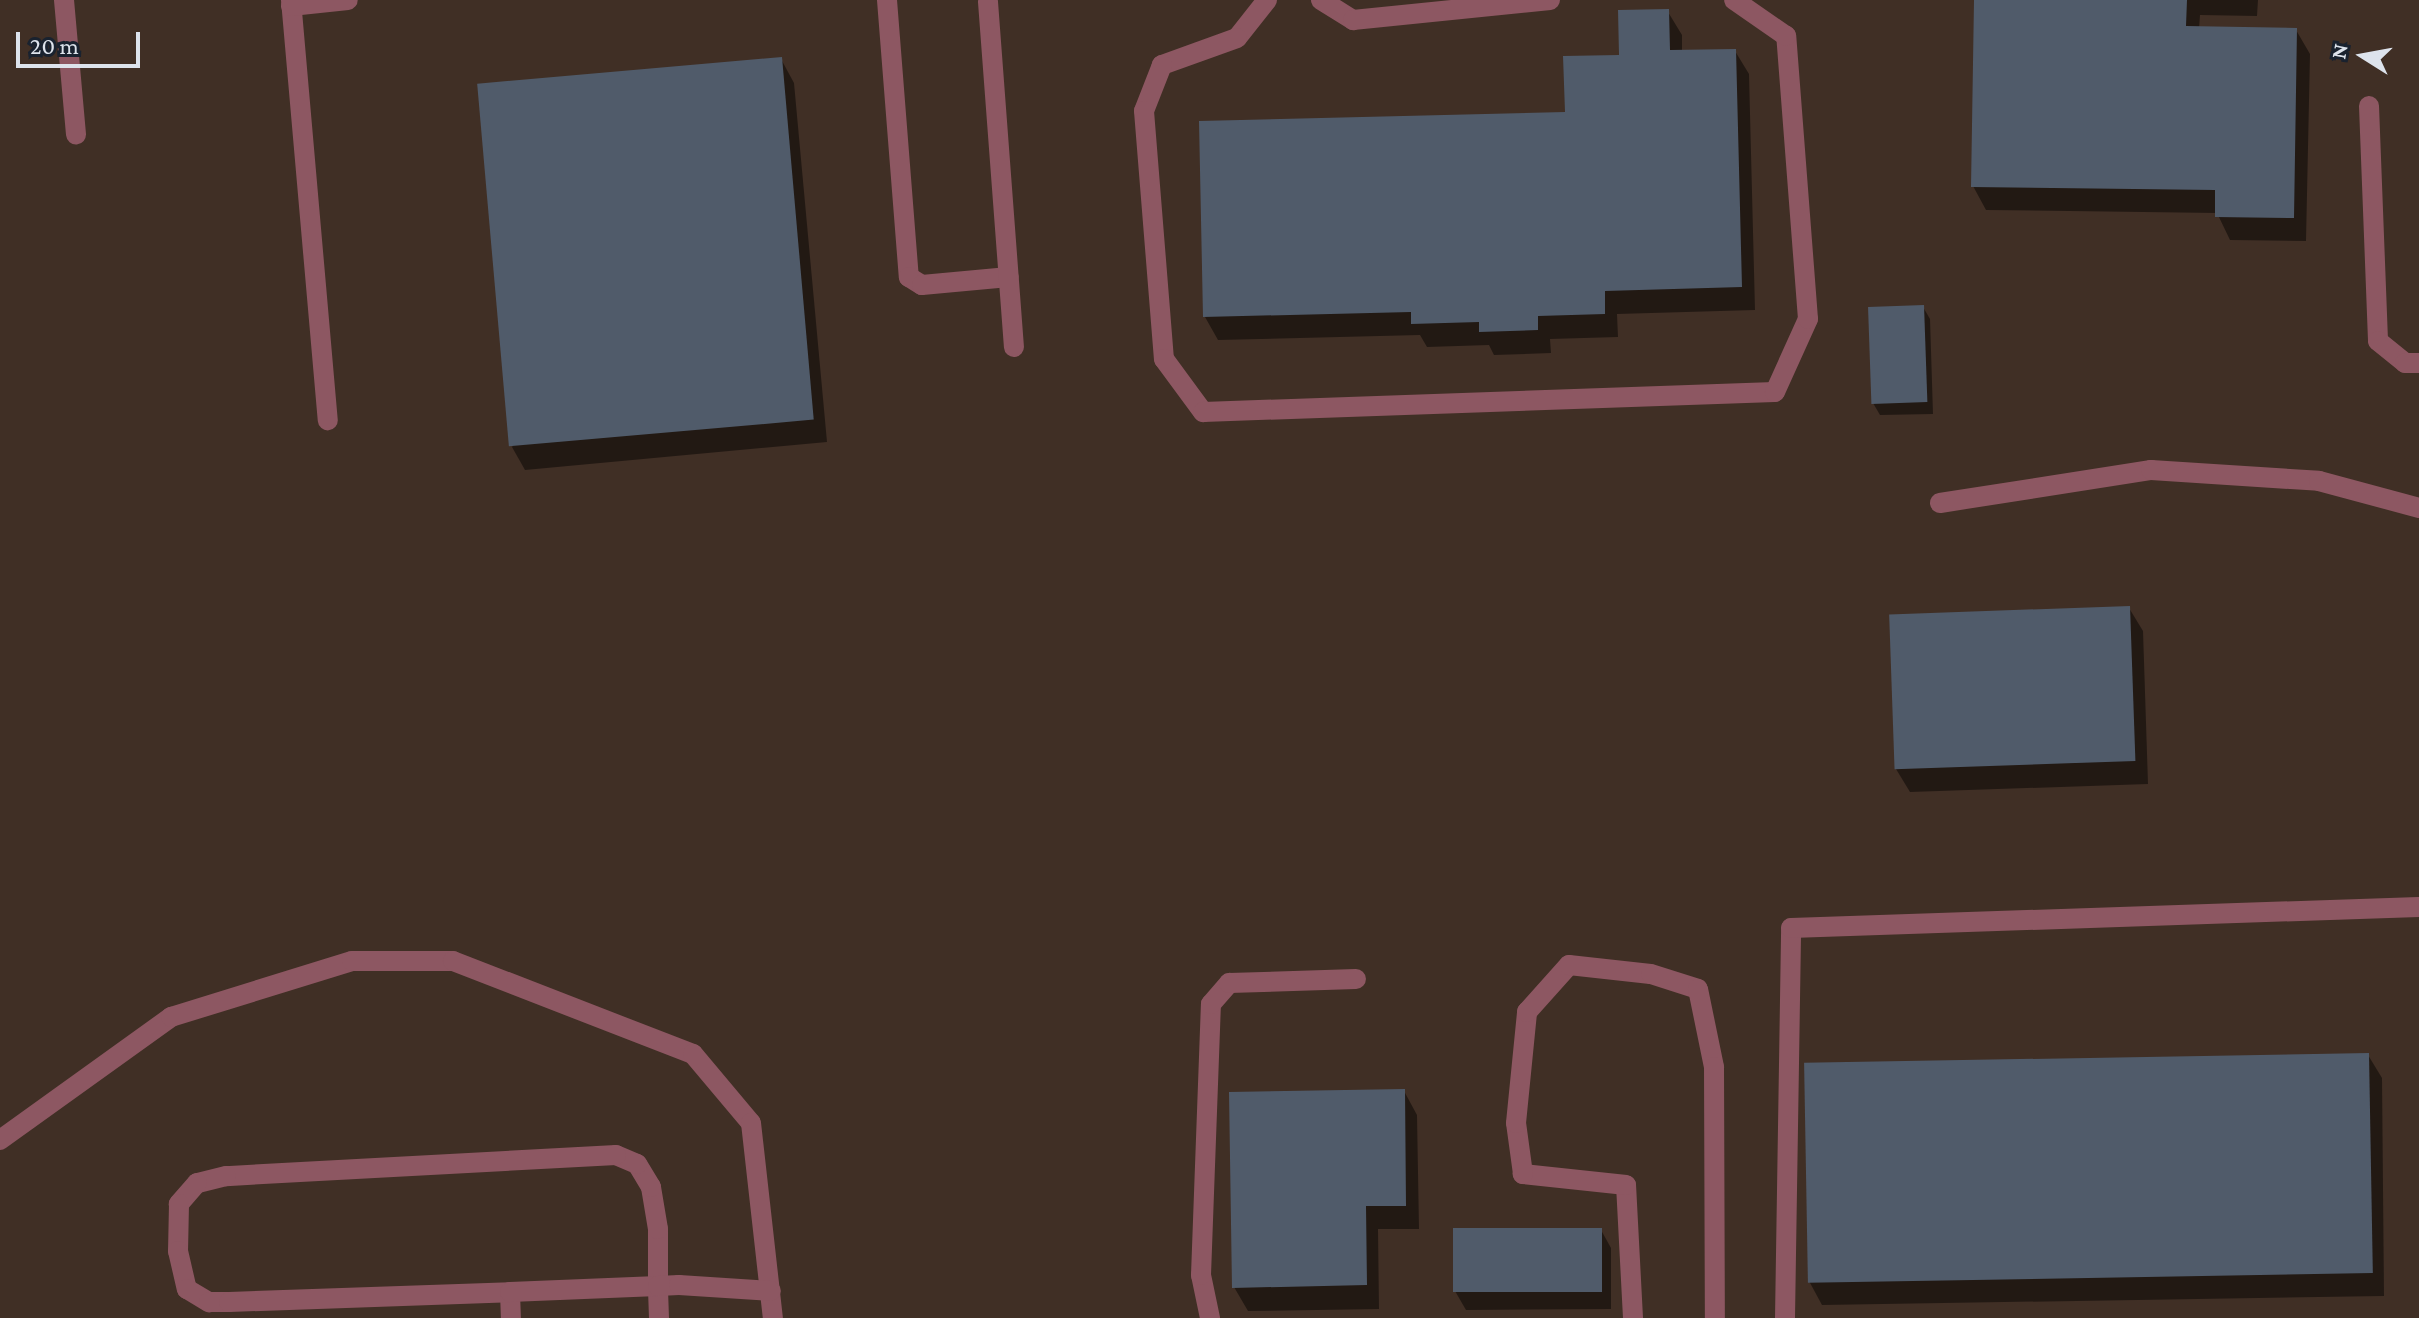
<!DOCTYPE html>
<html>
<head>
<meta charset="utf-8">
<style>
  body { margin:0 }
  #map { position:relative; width:2419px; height:1318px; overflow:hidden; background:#222c39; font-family:"Crimson Pro",serif }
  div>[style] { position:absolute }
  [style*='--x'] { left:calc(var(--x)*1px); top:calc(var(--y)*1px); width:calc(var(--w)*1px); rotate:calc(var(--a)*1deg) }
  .industrial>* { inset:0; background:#402f25; transform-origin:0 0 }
  .shadow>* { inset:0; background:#0007 }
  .building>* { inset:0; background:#505b6a; transform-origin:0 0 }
  .minor>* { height:20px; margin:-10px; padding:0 10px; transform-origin:10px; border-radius:10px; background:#8d5762 }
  span { translate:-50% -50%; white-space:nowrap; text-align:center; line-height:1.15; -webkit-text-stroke:7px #19222f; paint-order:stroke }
  .north { position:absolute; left:2323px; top:16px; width:80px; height:80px; -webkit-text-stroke:6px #19222f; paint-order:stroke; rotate:281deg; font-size:22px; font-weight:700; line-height:32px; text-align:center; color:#dde3ec }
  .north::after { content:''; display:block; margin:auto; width:28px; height:36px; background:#dde3ec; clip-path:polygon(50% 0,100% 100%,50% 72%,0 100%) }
  .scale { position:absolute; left:16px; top:32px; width:124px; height:36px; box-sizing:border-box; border:4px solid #dde3ec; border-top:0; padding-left:10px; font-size:24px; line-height:28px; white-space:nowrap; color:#dde3ec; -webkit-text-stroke:6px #19222f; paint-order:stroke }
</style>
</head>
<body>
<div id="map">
  <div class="industrial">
    <div style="left:0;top:0;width:2419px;height:1318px"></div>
  </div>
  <div class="shadow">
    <div style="clip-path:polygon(1976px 0,2258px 0,2257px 16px,2200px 15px,2199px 29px,2296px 30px,2310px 54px,2306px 241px,2230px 240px,2217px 213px,1986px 210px,1973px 186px)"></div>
    <div style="clip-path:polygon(1668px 12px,1682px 35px,1682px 52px,1735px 51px,1749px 74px,1755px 310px,1617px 314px,1618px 337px,1550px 339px,1551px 353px,1494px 355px,1489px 345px,1427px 347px,1420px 335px,1218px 340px,1205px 317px,1567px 114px)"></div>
    <div style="clip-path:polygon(781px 59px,794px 83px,827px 442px,525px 470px,512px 447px)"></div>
    <div style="clip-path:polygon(1923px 307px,1930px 319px,1933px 414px,1880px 415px,1873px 403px)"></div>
    <div style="clip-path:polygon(2129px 608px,2143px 631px,2148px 784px,1910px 792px,1896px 769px)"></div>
    <div style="clip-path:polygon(2368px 1055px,2382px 1078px,2384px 1296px,1822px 1305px,1809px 1281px)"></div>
    <div style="clip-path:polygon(1404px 1091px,1417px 1115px,1419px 1229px,1378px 1229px,1379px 1309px,1248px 1311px,1234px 1287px)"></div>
    <div style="clip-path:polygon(1601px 1230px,1611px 1248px,1611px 1309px,1466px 1310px,1455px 1291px)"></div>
  </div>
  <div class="building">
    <div style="clip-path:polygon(1974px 0,2187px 0,2186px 26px,2297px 28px,2294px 218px,2215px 217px,2215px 190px,1971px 187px)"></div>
    <div style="clip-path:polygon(1669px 9px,1670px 50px,1736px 49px,1742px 287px,1605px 291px,1605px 314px,1538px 316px,1538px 330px,1479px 332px,1479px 322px,1411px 324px,1411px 312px,1203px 317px,1199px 121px,1565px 112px,1563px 56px,1619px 55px,1618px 10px)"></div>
    <div style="left:782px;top:57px;width:364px;height:306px;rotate:85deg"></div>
    <div style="left:1924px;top:305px;width:97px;height:56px;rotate:88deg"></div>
    <div style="left:2130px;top:606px;width:155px;height:241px;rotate:88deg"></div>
    <div style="left:2369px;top:1053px;width:220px;height:565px;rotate:89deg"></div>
    <div style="clip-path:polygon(1405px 1089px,1406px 1206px,1366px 1206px,1367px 1285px,1232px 1288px,1229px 1092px)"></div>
    <div style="left:1453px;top:1228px;width:149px;height:64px"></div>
  </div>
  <div class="minor">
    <div style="--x:64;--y:0;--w:135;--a:84.9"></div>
    <div style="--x:291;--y:0;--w:422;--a:85"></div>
    <div style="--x:887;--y:0;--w:278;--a:85.5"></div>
    <div style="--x:909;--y:277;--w:15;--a:32"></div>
    <div style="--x:922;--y:285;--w:87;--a:-5.3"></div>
    <div style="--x:1267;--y:0;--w:48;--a:128.3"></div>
    <div style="--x:1237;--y:38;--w:80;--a:160.2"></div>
    <div style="--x:1162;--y:65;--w:49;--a:111.4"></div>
    <div style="--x:1144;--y:111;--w:249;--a:85.4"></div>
    <div style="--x:1164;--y:359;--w:66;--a:53.7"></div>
    <div style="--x:1203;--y:412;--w:572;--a:-2"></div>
    <div style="--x:1775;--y:392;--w:80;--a:-65.7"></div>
    <div style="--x:1808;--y:319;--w:284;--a:-94.4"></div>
    <div style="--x:1786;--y:36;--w:63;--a:-145.3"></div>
    <div style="--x:1321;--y:0;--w:38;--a:32"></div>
    <div style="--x:1353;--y:20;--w:198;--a:-5.8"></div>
    <div style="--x:988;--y:2;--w:346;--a:85.7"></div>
    <div style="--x:291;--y:6;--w:57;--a:-6"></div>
    <div style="--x:2369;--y:106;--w:235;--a:87.8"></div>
    <div style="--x:2378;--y:341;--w:35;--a:39"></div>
    <div style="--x:2405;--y:363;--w:14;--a:0"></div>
    <div style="--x:1940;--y:503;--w:214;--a:-8.9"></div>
    <div style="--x:2151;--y:470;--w:168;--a:3.7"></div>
    <div style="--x:2319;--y:481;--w:104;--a:15.1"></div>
    <div style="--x:0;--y:1140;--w:211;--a:-35.7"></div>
    <div style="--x:171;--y:1017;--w:189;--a:-17.2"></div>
    <div style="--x:352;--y:961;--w:101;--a:0"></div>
    <div style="--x:453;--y:961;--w:257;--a:21.2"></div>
    <div style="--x:693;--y:1054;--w:90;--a:50"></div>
    <div style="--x:751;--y:1123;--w:196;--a:83.6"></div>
    <div style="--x:510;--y:1292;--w:26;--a:88"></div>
    <div style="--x:659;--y:1318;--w:32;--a:-92"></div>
    <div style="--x:658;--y:1286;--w:57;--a:-90"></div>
    <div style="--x:658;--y:1229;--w:43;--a:-99.5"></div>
    <div style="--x:651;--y:1187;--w:27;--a:-121"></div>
    <div style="--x:637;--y:1164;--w:23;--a:-157"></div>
    <div style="--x:616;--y:1155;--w:391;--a:176.9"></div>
    <div style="--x:226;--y:1176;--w:30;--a:166"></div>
    <div style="--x:197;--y:1183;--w:28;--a:131"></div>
    <div style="--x:179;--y:1204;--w:47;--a:91.2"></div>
    <div style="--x:178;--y:1251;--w:39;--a:77"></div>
    <div style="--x:187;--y:1289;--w:26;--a:31"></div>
    <div style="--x:209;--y:1302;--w:20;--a:0"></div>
    <div style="--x:229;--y:1302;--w:281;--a:-2"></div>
    <div style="--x:510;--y:1292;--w:148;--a:-2.3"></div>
    <div style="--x:658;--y:1286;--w:21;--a:-3"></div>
    <div style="--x:679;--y:1285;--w:92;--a:3.7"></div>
    <div style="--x:1210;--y:1318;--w:44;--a:-101.8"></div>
    <div style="--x:1201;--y:1275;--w:271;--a:-87.9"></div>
    <div style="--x:1211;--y:1004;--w:28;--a:-49"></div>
    <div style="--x:1229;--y:983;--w:127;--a:-1.8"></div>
    <div style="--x:1633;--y:1318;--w:133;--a:-93"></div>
    <div style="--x:1626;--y:1185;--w:104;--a:-173.9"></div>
    <div style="--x:1523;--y:1174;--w:51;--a:-97.8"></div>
    <div style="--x:1516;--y:1123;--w:112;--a:-84.3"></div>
    <div style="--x:1527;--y:1012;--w:63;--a:-48.2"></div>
    <div style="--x:1569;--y:965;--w:82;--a:6.3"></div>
    <div style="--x:1651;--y:974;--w:49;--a:17.7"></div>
    <div style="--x:1698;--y:989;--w:80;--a:78.4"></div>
    <div style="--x:1714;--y:1067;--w:251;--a:89.8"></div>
    <div style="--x:1785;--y:1318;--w:390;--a:-89.1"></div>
    <div style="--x:1791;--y:928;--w:628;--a:-1.92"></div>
  </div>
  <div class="north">N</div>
  <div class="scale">20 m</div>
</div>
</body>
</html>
